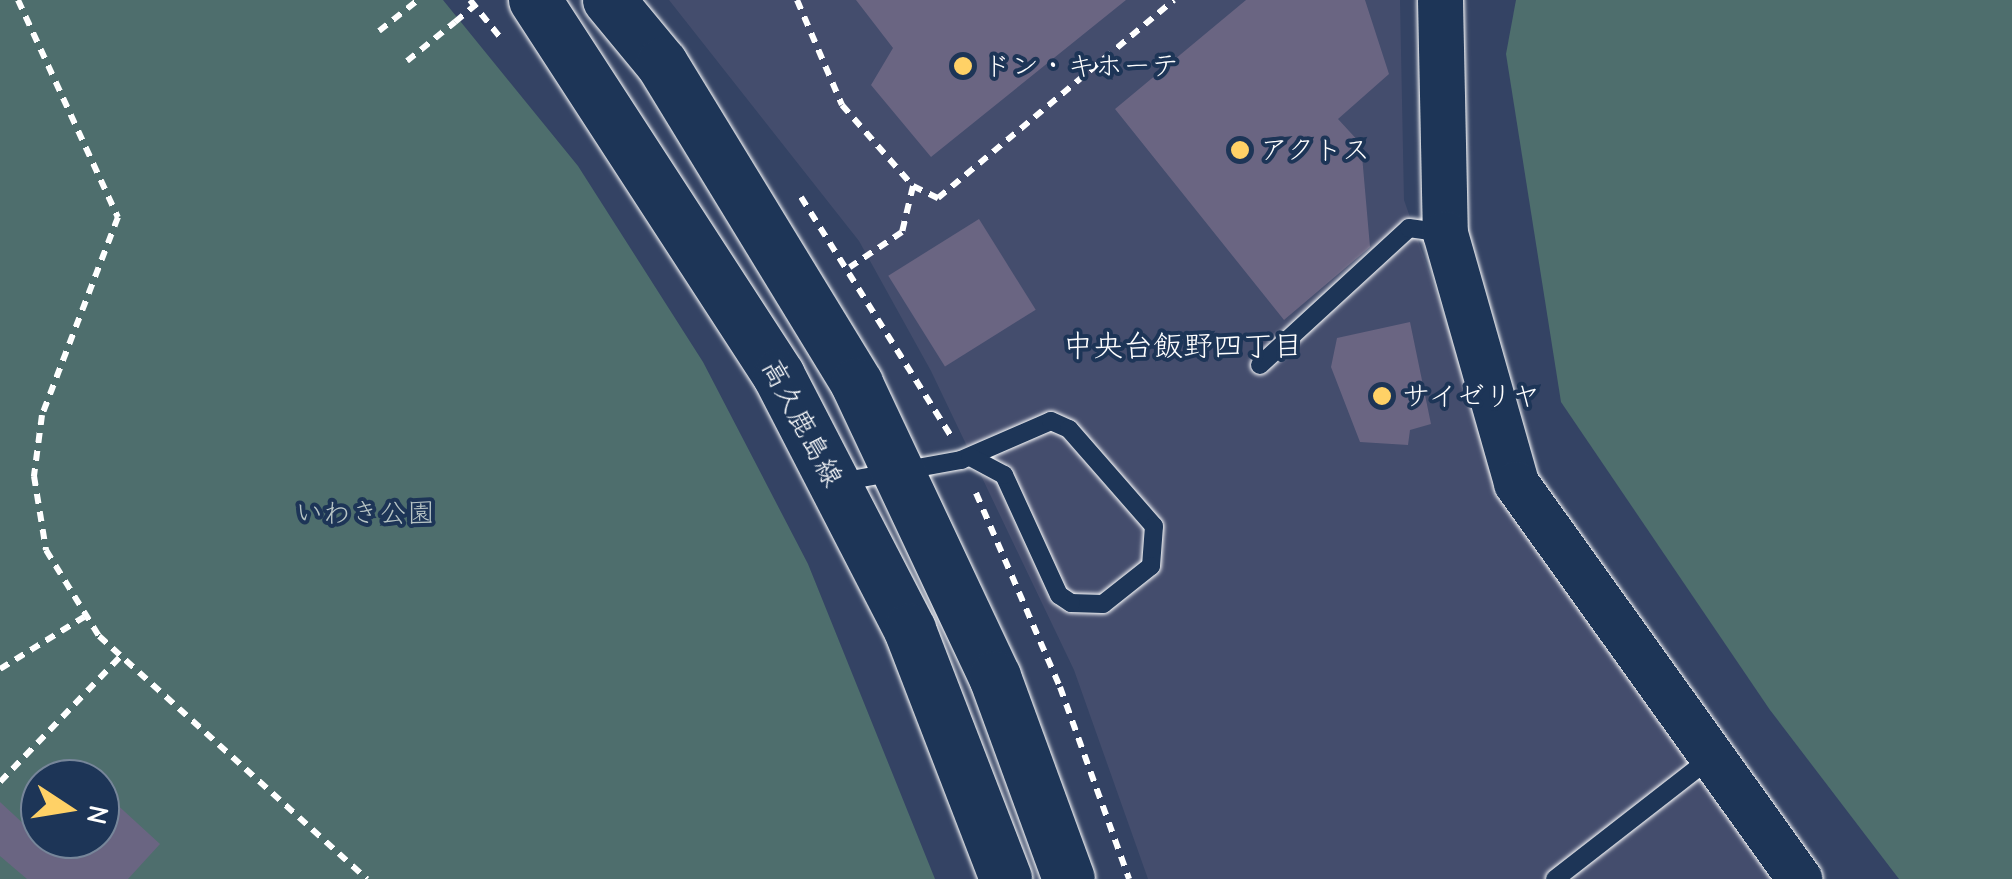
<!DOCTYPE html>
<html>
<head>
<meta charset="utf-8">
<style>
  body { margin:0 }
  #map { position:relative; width:2012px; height:879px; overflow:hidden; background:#344364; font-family:"Comic Neue","Klee One",sans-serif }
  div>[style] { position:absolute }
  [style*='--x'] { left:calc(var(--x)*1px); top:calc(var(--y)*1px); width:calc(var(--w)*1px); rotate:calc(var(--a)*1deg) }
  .built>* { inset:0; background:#444d6d }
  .green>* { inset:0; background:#4e6e6d }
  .building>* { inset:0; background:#6a6582; transform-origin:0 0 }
  .path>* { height:6px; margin-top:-3px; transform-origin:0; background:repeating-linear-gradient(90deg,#fff 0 10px,transparent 0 18px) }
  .roads { filter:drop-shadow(0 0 2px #fff) drop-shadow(0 0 2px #fff) }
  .service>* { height:18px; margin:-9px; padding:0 9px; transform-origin:9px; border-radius:9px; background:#1d3557 }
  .tertiary>* { height:45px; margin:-22.5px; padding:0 22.5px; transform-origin:22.5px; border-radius:22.5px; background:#1d3557 }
  .secondary>* { height:52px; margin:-26px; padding:0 26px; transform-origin:26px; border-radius:26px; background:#1d3557 }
  .path-bridge>* { height:6px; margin-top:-3px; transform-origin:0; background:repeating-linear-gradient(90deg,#fff 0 10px,transparent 0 18px) }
  .dots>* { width:28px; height:28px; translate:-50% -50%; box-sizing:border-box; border:5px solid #1d3557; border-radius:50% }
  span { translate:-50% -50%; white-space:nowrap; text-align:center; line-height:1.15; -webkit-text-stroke:8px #1d3557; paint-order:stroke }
  .poi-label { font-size:28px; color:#fff }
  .left { translate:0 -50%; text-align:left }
  .street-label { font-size:28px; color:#fff }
  .park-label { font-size:28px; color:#b8c5c5 }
  .neighbourhood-label { font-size:30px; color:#fff }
  .north { position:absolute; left:20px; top:759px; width:100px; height:100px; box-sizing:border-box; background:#1d3557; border:2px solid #77869a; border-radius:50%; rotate:102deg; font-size:28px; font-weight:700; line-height:40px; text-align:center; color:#fff }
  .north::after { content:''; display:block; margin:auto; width:35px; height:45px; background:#ffd166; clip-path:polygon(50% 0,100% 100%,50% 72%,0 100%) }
</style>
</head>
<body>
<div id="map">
  <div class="built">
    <div style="clip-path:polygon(669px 0,1400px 0,1404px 200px,1507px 494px,1774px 879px,1148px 879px,1074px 670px,931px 371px,859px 241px)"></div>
  </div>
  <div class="green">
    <div style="clip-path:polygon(evenodd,0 0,443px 0,578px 166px,703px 362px,808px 564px,935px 879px,0 879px,0 0,40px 779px,100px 779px,100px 839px,40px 839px,40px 779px)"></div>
    <div style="clip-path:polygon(1516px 0,2012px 0,2012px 879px,1899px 879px,1770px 710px,1561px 402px,1506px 54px)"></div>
  </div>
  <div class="building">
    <div style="clip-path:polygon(856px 0,1126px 0,931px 157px,871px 85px,893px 48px)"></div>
    <div style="clip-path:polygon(1246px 0,1365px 0,1389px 74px,1338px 119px,1361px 144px,1370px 247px,1284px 320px,1115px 109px)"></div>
    <div style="left:979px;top:219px;width:107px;height:107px;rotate:58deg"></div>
    <div style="clip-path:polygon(1410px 322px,1431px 424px,1410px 430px,1408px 445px,1360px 442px,1331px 367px,1337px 338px)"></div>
    <div style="clip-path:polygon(100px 789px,160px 844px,128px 879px,27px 879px,0 856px,0 802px,40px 839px,100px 839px)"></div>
  </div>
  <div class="path">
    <div style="--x:18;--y:0;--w:239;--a:65.3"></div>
    <div style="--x:118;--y:217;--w:212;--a:111"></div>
    <div style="--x:42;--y:415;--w:62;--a:97.5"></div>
    <div style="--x:34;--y:476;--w:75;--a:80.8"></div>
    <div style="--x:46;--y:550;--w:101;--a:58.4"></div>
    <div style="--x:99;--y:636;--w:362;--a:42.2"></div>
    <div style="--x:470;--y:0;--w:48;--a:51"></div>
    <div style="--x:797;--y:0;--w:114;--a:66.8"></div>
    <div style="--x:842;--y:105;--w:108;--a:48.8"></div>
    <div style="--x:913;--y:186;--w:47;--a:103.4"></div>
    <div style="--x:902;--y:232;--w:63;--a:146.1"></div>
    <div style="--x:379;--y:31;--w:50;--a:-38.5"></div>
    <div style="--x:407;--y:61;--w:62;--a:-39.1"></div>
    <div style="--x:913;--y:186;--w:28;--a:26"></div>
    <div style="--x:938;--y:198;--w:308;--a:-40"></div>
    <div style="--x:801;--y:197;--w:282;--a:57.9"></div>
    <div style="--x:976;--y:493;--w:211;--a:66.6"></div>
    <div style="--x:1060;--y:687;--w:204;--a:70.2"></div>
    <div style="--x:0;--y:669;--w:99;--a:-31.8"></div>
    <div style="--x:0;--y:782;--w:173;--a:-46.2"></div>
  </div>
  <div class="roads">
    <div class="service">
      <div style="--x:1260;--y:365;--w:202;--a:-42.6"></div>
      <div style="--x:1409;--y:228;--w:36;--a:8"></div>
      <div style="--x:840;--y:482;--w:123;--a:-10.3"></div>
      <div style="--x:961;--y:460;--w:98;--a:-23.4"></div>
      <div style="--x:1051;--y:421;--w:20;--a:24"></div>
      <div style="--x:1069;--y:429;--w:129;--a:48.8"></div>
      <div style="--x:1154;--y:526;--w:40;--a:94.3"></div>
      <div style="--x:1151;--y:566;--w:61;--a:141.6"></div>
      <div style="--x:1103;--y:604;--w:32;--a:-178"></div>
      <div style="--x:1071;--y:603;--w:14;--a:-146"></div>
      <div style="--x:1059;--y:595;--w:132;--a:-114.6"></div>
      <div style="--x:1004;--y:475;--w:38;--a:-152"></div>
      <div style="--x:1555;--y:879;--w:194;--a:-37.9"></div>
    </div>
    <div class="tertiary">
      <div style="--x:1440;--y:0;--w:233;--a:88.8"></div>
      <div style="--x:1445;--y:233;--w:260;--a:74.1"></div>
      <div style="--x:1516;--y:483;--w:487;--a:54.4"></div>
    </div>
    <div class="secondary">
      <div style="--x:535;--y:0;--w:448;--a:57"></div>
      <div style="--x:779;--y:376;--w:286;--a:62.7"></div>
      <div style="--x:910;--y:630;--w:267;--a:68.9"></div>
      <div style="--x:609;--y:0;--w:83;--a:50.4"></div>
      <div style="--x:662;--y:64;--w:375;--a:58.6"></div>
      <div style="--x:857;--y:384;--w:324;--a:64.8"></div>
      <div style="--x:995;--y:677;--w:215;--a:69.9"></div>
    </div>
  </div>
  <div class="path-bridge">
    <div style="--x:455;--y:22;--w:34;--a:-40"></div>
  </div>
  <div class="dots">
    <div style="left:963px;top:66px;background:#ffd166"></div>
    <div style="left:1240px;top:150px;background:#ffd166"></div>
    <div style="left:1382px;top:396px;background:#ffd166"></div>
  </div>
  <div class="poi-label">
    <span class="left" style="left:983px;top:66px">ドン・キホーテ</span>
    <span class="left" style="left:1260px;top:150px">アクトス</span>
    <span class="left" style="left:1402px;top:396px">サイゼリヤ</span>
  </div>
  <div class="street-label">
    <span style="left:802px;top:423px;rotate:62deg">高久鹿島線</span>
  </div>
  <div class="park-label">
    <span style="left:365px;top:513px">いわき公園</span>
  </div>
  <div class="neighbourhood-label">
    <span style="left:1183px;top:347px">中央台飯野四丁目</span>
  </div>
  <div class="north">N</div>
</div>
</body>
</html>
